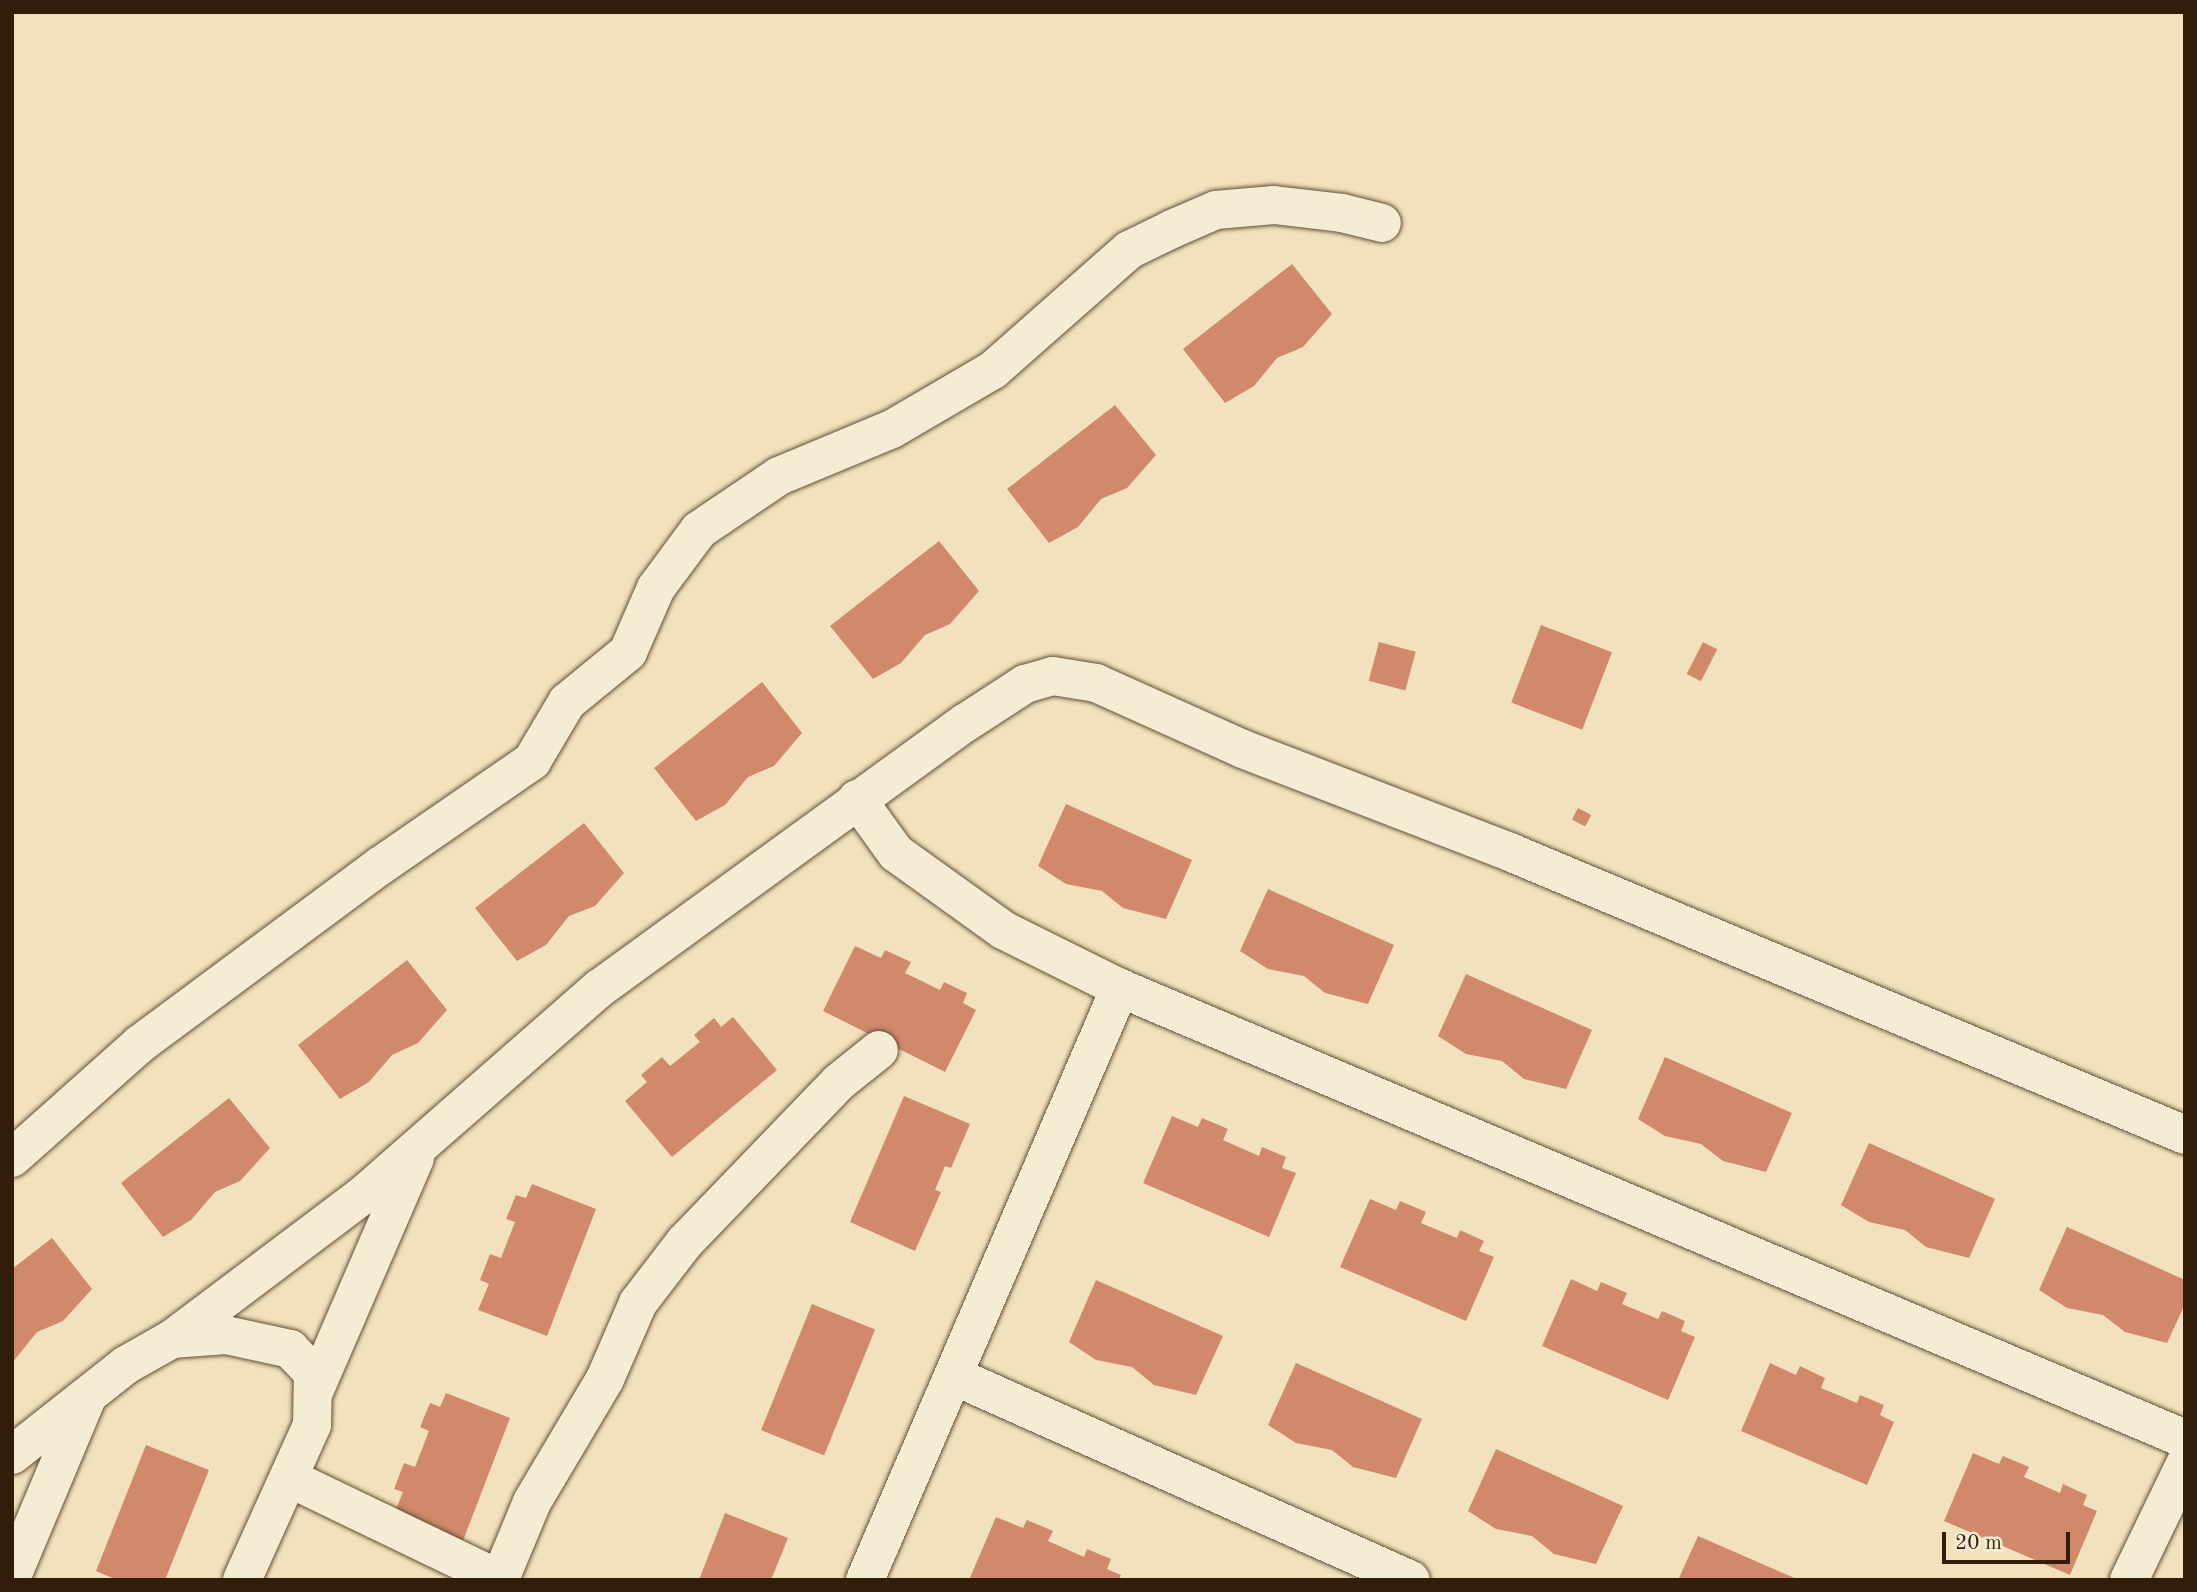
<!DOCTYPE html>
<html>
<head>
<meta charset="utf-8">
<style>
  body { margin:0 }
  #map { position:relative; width:2197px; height:1592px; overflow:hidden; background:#f1e2bd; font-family:"Old Standard TT",serif }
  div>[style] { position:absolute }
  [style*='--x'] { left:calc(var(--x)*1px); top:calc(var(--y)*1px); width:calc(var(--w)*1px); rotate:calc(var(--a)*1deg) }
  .building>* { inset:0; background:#d1886b; transform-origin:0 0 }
  .roads { filter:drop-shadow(0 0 2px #614f37) drop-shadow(0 0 2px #614f37) }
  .minor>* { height:38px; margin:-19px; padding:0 19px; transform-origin:19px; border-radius:19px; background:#f6ecd4 }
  span { translate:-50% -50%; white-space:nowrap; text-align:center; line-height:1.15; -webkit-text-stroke:5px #f6ecd4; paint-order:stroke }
  .frame { position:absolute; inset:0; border:14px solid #311e0a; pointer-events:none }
  .scale { position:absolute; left:1942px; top:1532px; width:128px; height:32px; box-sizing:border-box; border:4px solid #311e0a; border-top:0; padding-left:9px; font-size:21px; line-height:24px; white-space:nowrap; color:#311e0a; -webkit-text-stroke:5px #f6ecd4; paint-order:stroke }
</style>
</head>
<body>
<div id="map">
  <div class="building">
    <div style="clip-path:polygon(1292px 264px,1332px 314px,1303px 347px,1277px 358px,1254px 386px,1225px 403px,1183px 349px)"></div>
    <div style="clip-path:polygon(1115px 405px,1156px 455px,1127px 488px,1101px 499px,1078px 527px,1049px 543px,1007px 489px)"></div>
    <div style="clip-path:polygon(939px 541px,979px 591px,950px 624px,925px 635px,901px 663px,873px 679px,830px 626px)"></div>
    <div style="left:1541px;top:625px;width:76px;height:83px;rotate:21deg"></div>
    <div style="left:1379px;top:642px;width:38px;height:40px;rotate:15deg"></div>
    <div style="left:1703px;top:642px;width:16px;height:36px;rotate:27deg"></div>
    <div style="clip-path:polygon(762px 682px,802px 733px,774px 766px,748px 777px,725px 805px,696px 821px,654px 768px)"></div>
    <div style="clip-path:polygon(1066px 804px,1192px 860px,1166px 919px,1123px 908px,1102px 891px,1066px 884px,1038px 866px)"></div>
    <div style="left:1578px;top:808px;width:15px;height:13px;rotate:28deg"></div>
    <div style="clip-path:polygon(584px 823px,624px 873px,595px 906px,569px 916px,546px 945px,517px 961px,475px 908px)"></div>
    <div style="clip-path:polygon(1268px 889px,1394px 945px,1368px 1004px,1325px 993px,1304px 976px,1268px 969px,1240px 951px)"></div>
    <div style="clip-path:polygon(855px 946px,881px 958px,885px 950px,911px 962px,905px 973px,940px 990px,944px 982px,967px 993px,963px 1003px,976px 1010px,945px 1072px,823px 1011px)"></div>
    <div style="clip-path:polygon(407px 960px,447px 1010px,418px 1043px,392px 1055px,369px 1082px,340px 1099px,298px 1045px)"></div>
    <div style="clip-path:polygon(1466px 974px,1592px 1030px,1566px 1089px,1524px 1079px,1502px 1061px,1466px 1054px,1438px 1036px)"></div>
    <div style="clip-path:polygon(733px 1017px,777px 1070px,672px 1157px,625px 1101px,647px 1082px,641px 1075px,662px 1057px,670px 1066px,700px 1042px,694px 1035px,714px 1018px,721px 1027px)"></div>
    <div style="clip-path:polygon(1665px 1057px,1792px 1113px,1766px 1172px,1723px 1161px,1701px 1144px,1665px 1136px,1638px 1119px)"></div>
    <div style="clip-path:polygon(904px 1096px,970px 1124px,951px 1168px,945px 1166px,935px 1190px,941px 1192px,915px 1251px,850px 1222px)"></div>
    <div style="clip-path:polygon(229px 1098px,270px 1148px,240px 1181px,215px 1192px,191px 1220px,163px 1237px,121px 1183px)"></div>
    <div style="clip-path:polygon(1172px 1116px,1198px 1127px,1202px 1118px,1228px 1129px,1223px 1140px,1259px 1156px,1262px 1147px,1286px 1157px,1282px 1168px,1296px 1173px,1269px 1237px,1143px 1183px)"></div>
    <div style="clip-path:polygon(1869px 1143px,1995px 1199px,1969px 1258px,1926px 1247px,1905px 1230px,1869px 1222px,1841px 1205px)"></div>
    <div style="clip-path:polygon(532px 1184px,596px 1209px,547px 1336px,478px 1310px,489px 1284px,480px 1280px,490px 1254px,501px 1258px,515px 1222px,506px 1219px,516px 1195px,526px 1198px)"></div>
    <div style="clip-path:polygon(1370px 1199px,1396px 1210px,1400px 1201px,1426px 1212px,1421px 1223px,1457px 1238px,1460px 1230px,1484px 1241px,1479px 1251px,1494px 1257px,1466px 1321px,1340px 1267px)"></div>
    <div style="clip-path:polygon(2067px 1227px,2185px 1280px,2185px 1304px,2167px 1343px,2125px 1332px,2103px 1315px,2067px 1308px,2039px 1290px)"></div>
    <div style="clip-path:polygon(52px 1238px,92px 1289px,63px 1321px,37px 1332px,12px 1363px,12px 1269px)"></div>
    <div style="clip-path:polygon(1571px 1279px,1597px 1291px,1601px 1282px,1627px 1293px,1622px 1304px,1658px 1319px,1662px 1311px,1685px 1321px,1681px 1331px,1695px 1337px,1668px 1400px,1542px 1346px)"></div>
    <div style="clip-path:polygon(1096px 1280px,1223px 1336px,1196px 1395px,1154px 1385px,1132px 1367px,1096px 1360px,1069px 1342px)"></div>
    <div style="left:812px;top:1304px;width:68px;height:136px;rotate:22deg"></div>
    <div style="clip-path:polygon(1296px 1363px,1422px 1419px,1396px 1478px,1353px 1467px,1332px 1450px,1296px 1443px,1268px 1425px)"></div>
    <div style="clip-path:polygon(1770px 1363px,1796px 1375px,1800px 1366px,1825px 1378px,1821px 1388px,1857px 1403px,1860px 1395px,1884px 1405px,1880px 1415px,1894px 1422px,1867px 1485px,1741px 1431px)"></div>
    <div style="clip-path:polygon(446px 1393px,510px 1418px,461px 1546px,392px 1519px,403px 1492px,394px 1489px,404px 1463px,415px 1467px,429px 1431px,420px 1427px,430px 1403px,440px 1407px)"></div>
    <div style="clip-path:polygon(146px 1445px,209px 1470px,165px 1580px,117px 1580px,96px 1571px)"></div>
    <div style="clip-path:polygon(1496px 1449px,1623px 1506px,1596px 1564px,1554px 1554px,1532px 1536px,1496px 1529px,1468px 1511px)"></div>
    <div style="clip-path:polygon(1973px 1453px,1999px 1464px,2003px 1456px,2029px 1467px,2024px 1477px,2060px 1493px,2063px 1484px,2087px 1495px,2083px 1505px,2097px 1511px,2070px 1575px,1944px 1521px)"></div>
    <div style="clip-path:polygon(725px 1513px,788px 1538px,771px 1580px,699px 1580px)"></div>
    <div style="clip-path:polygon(996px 1517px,1023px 1528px,1027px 1520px,1053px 1531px,1048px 1541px,1084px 1557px,1087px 1549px,1111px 1559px,1107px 1569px,1121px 1575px,1119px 1580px,969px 1580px)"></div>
    <div style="clip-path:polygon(1698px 1536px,1799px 1580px,1678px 1580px)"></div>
  </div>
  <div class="roads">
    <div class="minor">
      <div style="--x:857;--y:799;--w:67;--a:54.2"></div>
      <div style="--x:896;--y:853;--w:132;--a:35.7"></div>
      <div style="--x:1003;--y:930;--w:131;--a:26.4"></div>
      <div style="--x:12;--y:1158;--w:171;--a:-41.7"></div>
      <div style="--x:140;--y:1044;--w:299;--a:-36.6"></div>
      <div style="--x:380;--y:866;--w:185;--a:-34.6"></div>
      <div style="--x:532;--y:761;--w:69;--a:-59.3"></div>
      <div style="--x:567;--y:702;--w:79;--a:-39.3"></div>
      <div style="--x:628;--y:652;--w:70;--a:-66.4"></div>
      <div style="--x:656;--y:588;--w:72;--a:-53.4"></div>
      <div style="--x:699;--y:530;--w:97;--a:-34"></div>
      <div style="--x:779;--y:476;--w:122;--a:-22.6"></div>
      <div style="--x:892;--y:429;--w:117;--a:-30.3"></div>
      <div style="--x:993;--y:370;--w:181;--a:-41.4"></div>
      <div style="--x:1129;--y:250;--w:48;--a:-26"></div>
      <div style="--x:1172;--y:229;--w:48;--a:-23.4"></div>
      <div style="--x:1216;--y:210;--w:58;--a:-4.9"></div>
      <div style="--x:1274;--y:205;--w:68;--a:6.7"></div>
      <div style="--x:1342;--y:213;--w:41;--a:14"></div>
      <div style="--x:172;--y:1339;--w:238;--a:-37"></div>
      <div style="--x:362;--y:1196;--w:316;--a:-41.2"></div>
      <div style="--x:600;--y:988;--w:451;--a:-36"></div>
      <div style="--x:965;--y:723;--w:72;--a:-33"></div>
      <div style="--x:1025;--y:684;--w:29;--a:-16"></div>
      <div style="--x:1053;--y:676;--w:44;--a:9.2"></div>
      <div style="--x:1096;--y:683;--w:161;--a:24.2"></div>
      <div style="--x:1243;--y:749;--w:288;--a:21.1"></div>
      <div style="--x:1512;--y:853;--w:730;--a:22.73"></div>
      <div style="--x:954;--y:1376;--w:500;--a:24.06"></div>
      <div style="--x:313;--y:1394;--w:257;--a:-66.6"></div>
      <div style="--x:12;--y:1455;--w:145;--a:-38.3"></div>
      <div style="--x:126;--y:1365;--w:53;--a:-29.5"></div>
      <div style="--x:172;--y:1339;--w:54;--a:-4.2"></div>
      <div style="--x:226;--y:1335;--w:66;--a:12.3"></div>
      <div style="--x:290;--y:1349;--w:33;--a:46"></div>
      <div style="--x:313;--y:1373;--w:52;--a:91.1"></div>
      <div style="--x:312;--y:1425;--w:170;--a:114.3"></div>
      <div style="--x:289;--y:1478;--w:235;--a:25.7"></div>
      <div style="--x:12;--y:1576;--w:191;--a:-67.2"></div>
      <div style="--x:500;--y:1579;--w:83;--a:-67.4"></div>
      <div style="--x:532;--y:1502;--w:143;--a:-59.3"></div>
      <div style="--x:605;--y:1379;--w:83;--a:-66.5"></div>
      <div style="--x:638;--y:1303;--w:76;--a:-52.5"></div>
      <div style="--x:684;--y:1243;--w:223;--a:-46.1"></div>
      <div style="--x:839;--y:1082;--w:51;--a:-38.7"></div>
      <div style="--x:865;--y:1580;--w:645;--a:-66.7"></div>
      <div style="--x:1120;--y:988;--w:1157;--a:22.95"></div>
      <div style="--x:2129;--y:1580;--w:129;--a:-64.2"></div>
    </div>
  </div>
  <div class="frame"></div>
  <div class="scale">20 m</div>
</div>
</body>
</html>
